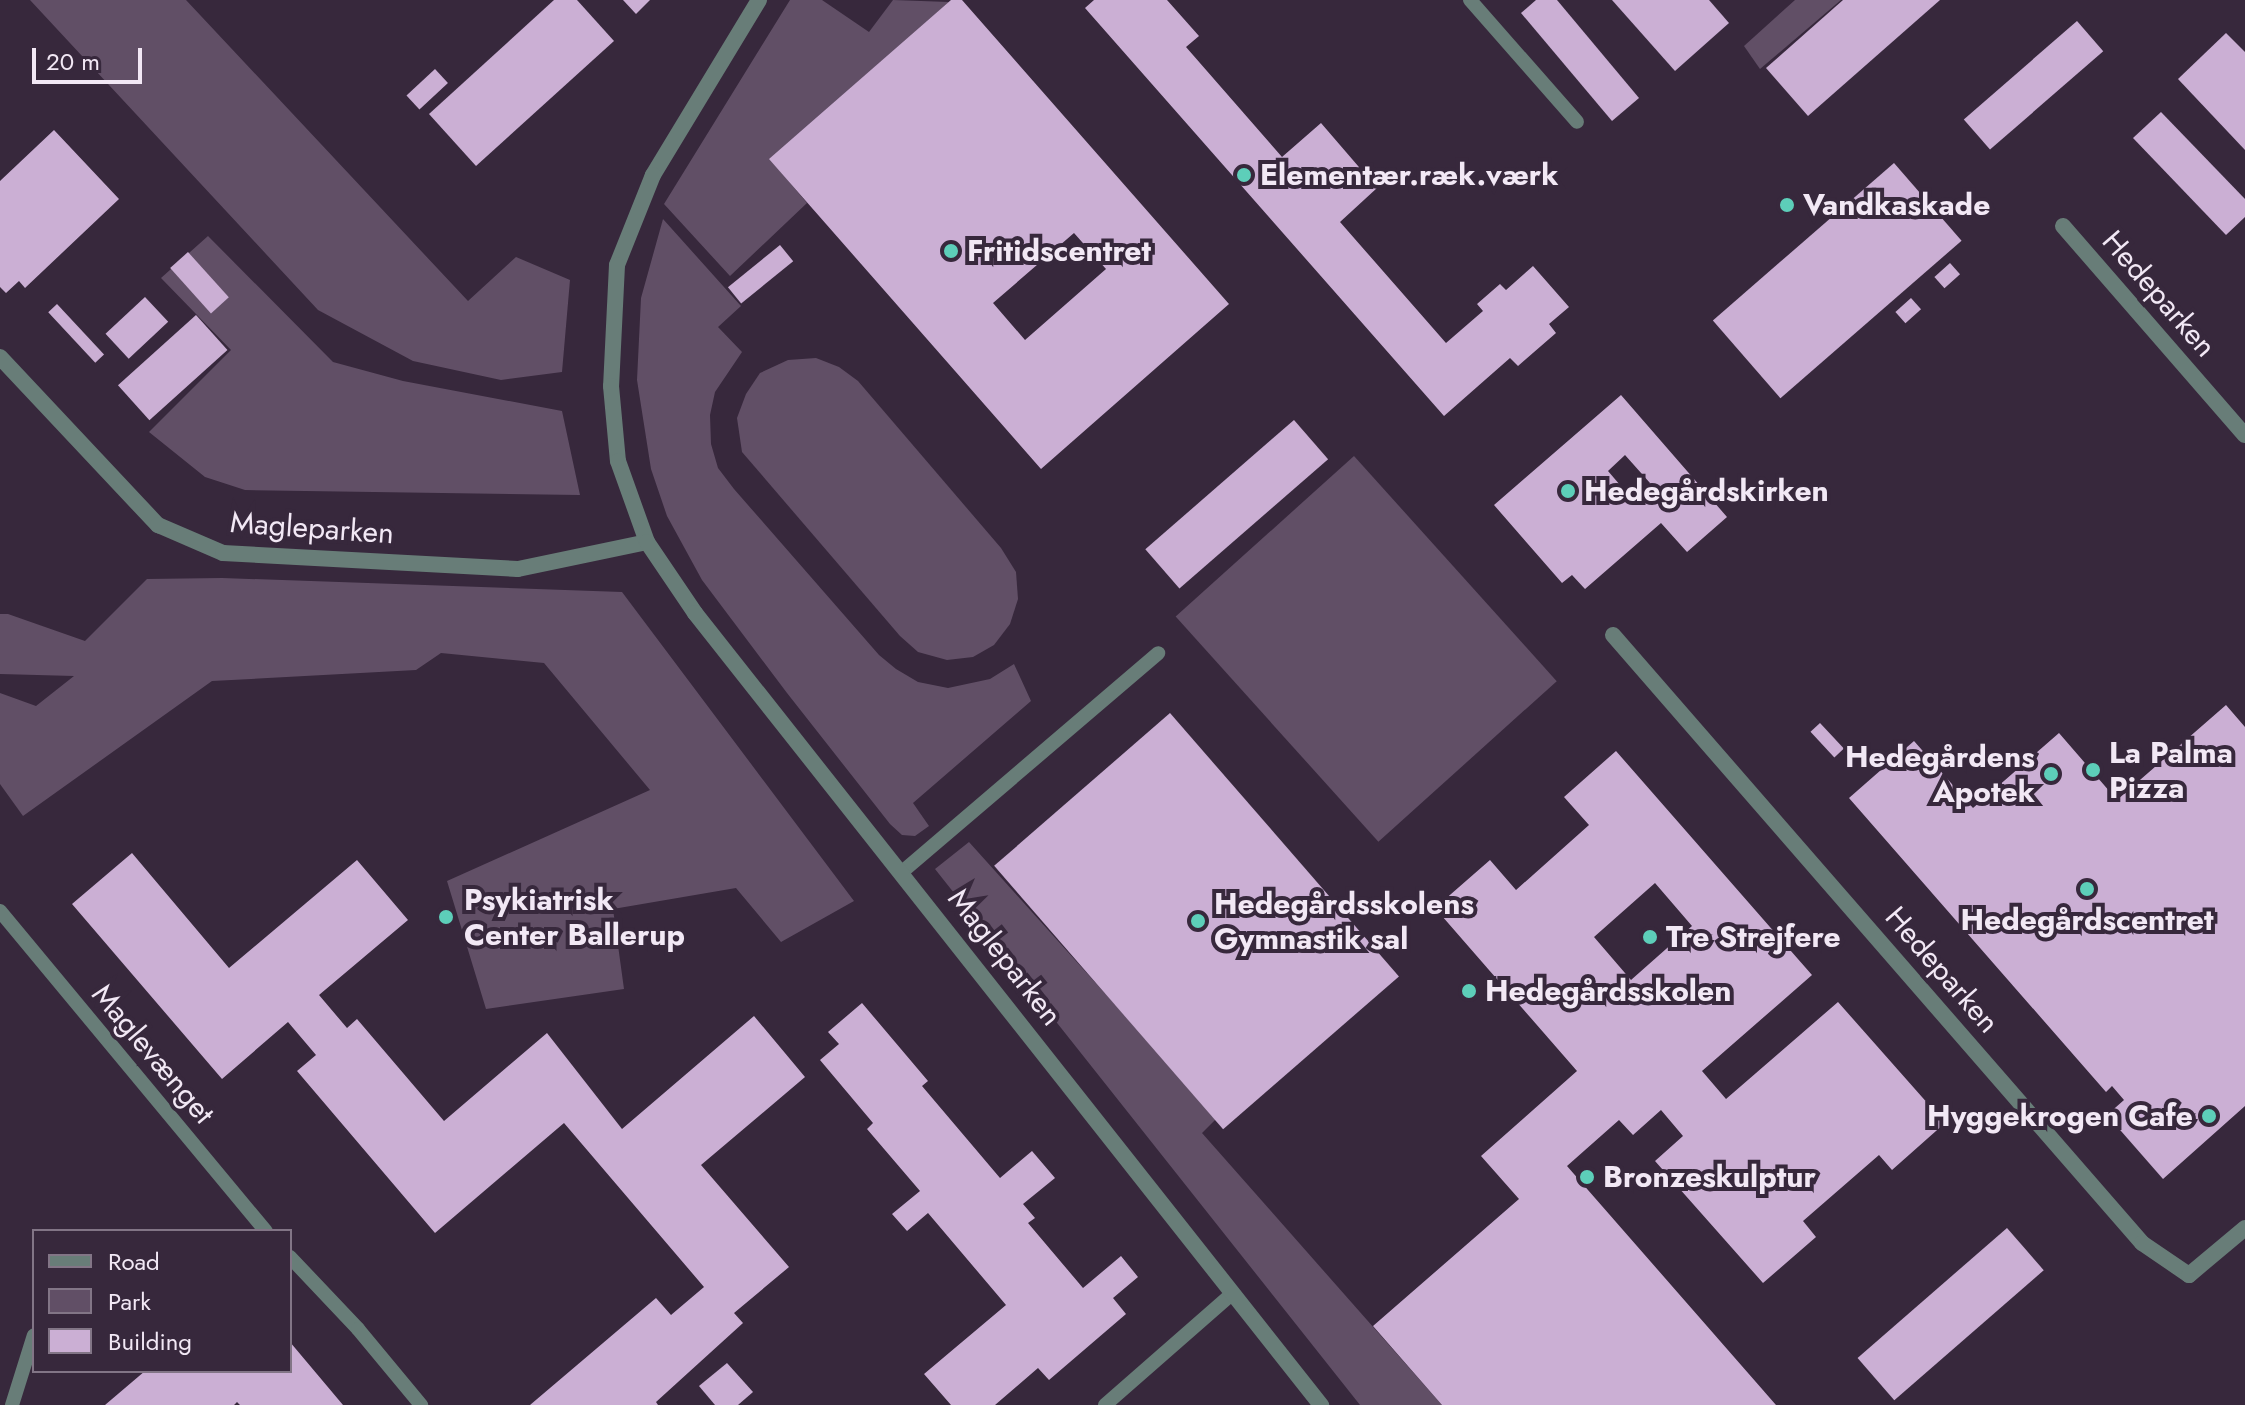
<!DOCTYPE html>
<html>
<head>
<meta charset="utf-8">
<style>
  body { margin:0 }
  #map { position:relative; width:2245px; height:1405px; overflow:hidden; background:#37283c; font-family:Jost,sans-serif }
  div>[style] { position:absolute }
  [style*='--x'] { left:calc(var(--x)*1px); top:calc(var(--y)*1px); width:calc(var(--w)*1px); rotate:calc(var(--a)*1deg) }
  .green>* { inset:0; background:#614f66; transform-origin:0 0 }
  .building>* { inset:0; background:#cbafd4; transform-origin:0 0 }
  .service>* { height:14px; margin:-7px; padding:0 7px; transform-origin:7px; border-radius:7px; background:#687d78 }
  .minor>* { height:16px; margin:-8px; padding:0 8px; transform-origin:8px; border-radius:8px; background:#687d78 }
  .tertiary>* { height:16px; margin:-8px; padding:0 8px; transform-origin:8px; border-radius:8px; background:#687d78 }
  .dots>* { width:22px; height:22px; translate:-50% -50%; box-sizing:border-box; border:4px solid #37283c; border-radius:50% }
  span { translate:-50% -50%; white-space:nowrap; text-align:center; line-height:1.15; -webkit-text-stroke:8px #37283c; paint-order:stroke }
  .poi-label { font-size:30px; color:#f2e8f5; font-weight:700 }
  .left { translate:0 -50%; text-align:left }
  .right { translate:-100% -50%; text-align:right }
  .street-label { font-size:30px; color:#f2e8f5 }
  .legend { position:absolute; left:32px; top:1229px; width:260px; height:144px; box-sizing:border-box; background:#37283c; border:2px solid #827586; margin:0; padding:10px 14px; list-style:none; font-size:24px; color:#f2e8f5 }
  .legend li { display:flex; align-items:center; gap:16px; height:40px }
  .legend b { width:40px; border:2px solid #827586 }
  .scale { position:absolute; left:32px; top:48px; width:110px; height:36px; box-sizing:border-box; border:4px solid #f2e8f5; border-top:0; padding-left:10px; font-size:24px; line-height:28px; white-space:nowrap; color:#f2e8f5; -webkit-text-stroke:6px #37283c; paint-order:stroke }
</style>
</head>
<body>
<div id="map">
  <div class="green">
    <div style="clip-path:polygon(30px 0,186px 0,468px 301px,516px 257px,570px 280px,562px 372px,501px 380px,413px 361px,318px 310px)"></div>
    <div style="clip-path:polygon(790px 0,822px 0,869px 32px,893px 0,949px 2px,770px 159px,807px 203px,730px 276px,664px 204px)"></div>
    <div style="clip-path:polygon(1795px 0,1841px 0,1760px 69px,1744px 46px)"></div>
    <div style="clip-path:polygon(663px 219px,741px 306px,718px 327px,742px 352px,715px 392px,710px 415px,711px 444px,718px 468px,734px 489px,879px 655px,896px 669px,918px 682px,948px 688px,990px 679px,1014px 664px,1031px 701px,913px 803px,929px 826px,915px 836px,902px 835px,890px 824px,787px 693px,702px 580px,667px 516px,651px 469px,637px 380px,641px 298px)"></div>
    <div style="clip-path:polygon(208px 236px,333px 362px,403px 381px,562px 411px,580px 495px,245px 490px,205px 477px,149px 432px,231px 350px,161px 278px)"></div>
    <div style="clip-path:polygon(816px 358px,839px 367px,858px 381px,1001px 548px,1016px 572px,1018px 599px,1010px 624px,994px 645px,973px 657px,947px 660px,918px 652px,900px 636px,742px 452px,737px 418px,746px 394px,760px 373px,788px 360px)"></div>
    <div style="left:1354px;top:456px;width:303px;height:240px;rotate:48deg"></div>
    <div style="clip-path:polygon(222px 578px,622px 592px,854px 901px,781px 942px,736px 888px,613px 909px,624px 989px,486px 1009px,447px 881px,650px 790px,544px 663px,441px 653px,416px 670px,212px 681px,23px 816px,0 784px,0 693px,36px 706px,74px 676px,0 674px,0 614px,8px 614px,85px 641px,147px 579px)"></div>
    <div style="clip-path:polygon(969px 842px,1217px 1118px,1202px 1133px,1442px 1405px,1360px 1405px,935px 869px)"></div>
  </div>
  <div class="building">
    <div style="clip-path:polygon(554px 0,577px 0,614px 41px,476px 166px,429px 114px)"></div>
    <div style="clip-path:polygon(623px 0,650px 0,636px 14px)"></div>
    <div style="clip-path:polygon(evenodd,951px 0,962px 0,1229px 304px,1041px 469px,769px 159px,951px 0,1074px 233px,1106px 269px,1025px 340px,993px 303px,1074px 233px)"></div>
    <div style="clip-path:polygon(1094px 0,1167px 0,1199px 36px,1186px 47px,1282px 157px,1321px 123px,1377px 188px,1340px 222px,1446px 343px,1483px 311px,1477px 304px,1500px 284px,1506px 290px,1533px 266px,1569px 307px,1549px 324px,1556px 333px,1518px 366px,1510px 358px,1444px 416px,1085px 8px)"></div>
    <div style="clip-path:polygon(1536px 0,1557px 0,1639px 98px,1612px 121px,1521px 13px)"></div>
    <div style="clip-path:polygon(1612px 0,1709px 0,1729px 23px,1675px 71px)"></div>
    <div style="clip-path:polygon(1843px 0,1940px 0,1808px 116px,1766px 68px)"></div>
    <div style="left:2077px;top:21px;width:40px;height:150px;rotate:49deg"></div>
    <div style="clip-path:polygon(2226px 33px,2245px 52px,2245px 150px,2178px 79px)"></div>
    <div style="left:435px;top:69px;width:19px;height:39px;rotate:47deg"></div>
    <div style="clip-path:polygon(2161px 112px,2245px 199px,2245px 217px,2226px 235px,2133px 138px)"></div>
    <div style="clip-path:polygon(54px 130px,119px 199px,25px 288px,19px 281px,6px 293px,0 287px,0 181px)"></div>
    <div style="left:1894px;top:163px;width:103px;height:240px;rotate:49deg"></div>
    <div style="left:780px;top:245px;width:21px;height:67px;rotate:51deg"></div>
    <div style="left:188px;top:252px;width:61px;height:24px;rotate:48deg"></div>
    <div style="left:1950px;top:263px;width:15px;height:21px;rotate:48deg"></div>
    <div style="left:145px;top:297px;width:34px;height:54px;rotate:47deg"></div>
    <div style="left:1911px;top:298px;width:15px;height:21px;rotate:48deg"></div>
    <div style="left:57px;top:304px;width:69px;height:12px;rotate:47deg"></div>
    <div style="left:196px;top:315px;width:47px;height:105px;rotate:48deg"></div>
    <div style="clip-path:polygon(evenodd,1621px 395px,1727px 517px,1687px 552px,1661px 523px,1585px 589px,1572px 575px,1562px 583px,1494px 505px,1621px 395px,1625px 455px,1650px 483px,1632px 499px,1608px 471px,1625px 455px)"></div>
    <div style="left:1294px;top:420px;width:52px;height:197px;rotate:49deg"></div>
    <div style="clip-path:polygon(2226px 705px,2245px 727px,2245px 1106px,2163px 1179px,2107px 1115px,2124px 1100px,2112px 1086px,2106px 1092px,1849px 798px,1914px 741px,1973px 808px,2059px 733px,2117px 800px)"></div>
    <div style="left:1170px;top:713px;width:349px;height:233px;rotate:49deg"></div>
    <div style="left:1820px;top:723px;width:35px;height:13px;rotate:47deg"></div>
    <div style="clip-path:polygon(evenodd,1616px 751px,1812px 975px,1702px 1071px,1726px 1099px,1838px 1002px,1945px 1123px,1892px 1170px,1879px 1155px,1803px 1221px,1816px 1237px,1763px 1283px,1655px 1161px,1683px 1136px,1661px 1110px,1633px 1135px,1619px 1120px,1567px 1166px,1776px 1405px,1442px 1405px,1373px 1326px,1519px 1199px,1481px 1156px,1577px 1071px,1435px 908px,1490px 860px,1516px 890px,1589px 825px,1564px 797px,1616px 751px,1655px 883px,1692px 926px,1631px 980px,1594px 937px,1655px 883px)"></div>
    <div style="clip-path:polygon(132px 853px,229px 968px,357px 860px,408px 920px,319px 995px,347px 1028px,357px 1019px,444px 1121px,547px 1033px,622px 1129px,754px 1016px,805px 1077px,701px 1165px,789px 1267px,734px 1313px,743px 1323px,656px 1402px,658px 1405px,530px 1405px,656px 1298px,671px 1315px,704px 1287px,564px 1123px,435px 1233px,297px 1071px,316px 1055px,288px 1022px,222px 1079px,72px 904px)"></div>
    <div style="clip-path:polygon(862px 1003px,928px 1081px,922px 1086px,1000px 1178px,1032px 1151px,1055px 1178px,1023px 1204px,1035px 1218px,1028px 1223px,1083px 1288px,1121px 1256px,1138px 1277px,1113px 1298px,1126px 1314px,1049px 1380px,1038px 1368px,995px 1405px,951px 1405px,924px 1374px,1006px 1305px,928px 1213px,907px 1231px,892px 1214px,920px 1191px,867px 1129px,873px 1123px,820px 1060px,839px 1044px,828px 1032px)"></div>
    <div style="left:2007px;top:1228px;width:56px;height:198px;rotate:49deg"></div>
    <div style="clip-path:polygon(290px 1342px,343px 1405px,240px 1405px,237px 1402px,234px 1405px,105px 1405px,145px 1371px,290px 1371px)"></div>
    <div style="clip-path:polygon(727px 1363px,753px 1392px,738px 1405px,715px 1405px,699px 1386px)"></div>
  </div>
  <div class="service">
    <div style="--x:1470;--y:0;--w:162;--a:48.7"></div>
    <div style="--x:902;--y:872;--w:337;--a:-40.5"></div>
    <div style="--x:0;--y:911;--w:416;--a:50.3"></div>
    <div style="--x:290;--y:1257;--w:99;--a:46.6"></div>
    <div style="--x:358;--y:1329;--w:99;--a:50.3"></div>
    <div style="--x:12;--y:1405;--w:73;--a:-72.6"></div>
    <div style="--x:1105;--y:1405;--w:170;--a:-41.2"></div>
  </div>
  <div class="minor">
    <div style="--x:2063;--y:226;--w:277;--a:49"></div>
    <div style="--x:0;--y:357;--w:231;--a:46.8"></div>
    <div style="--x:158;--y:525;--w:71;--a:23.3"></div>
    <div style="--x:223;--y:553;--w:295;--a:3.1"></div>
    <div style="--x:518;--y:569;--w:132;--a:-11.8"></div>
    <div style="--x:1613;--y:635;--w:806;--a:48.97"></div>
    <div style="--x:2142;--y:1243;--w:57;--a:34.2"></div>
    <div style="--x:2189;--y:1275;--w:73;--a:-40"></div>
  </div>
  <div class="tertiary">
    <div style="--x:759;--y:0;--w:205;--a:121.2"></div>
    <div style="--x:653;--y:175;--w:97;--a:111.8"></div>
    <div style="--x:617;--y:265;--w:121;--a:92.8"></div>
    <div style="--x:611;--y:386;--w:75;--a:84.7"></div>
    <div style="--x:618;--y:461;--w:86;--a:70.3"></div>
    <div style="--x:647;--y:542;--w:86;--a:55.9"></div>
    <div style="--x:695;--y:613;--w:1010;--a:51.68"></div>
  </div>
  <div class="dots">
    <div style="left:1244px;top:175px;background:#5dceb9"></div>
    <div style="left:1787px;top:205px;background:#5dceb9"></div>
    <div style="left:951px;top:251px;background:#5dceb9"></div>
    <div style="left:1568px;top:491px;background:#5dceb9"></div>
    <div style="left:2093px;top:770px;background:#5dceb9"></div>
    <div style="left:2051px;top:774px;background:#5dceb9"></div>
    <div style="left:2087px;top:889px;background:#5dceb9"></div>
    <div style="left:446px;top:917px;background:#5dceb9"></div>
    <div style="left:1198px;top:921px;background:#5dceb9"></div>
    <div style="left:1650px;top:937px;background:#5dceb9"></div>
    <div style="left:1469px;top:991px;background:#5dceb9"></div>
    <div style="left:2209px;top:1116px;background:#5dceb9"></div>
    <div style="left:1587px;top:1177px;background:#5dceb9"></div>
  </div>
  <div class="poi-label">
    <span class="left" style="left:1260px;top:175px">Elementær.ræk.værk</span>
    <span class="left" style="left:1803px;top:205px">Vandkaskade</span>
    <span class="left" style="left:967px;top:251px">Fritidscentret</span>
    <span class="left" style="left:1584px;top:491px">Hedegårdskirken</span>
    <span class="left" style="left:2109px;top:770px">La Palma<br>Pizza</span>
    <span class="right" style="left:2035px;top:774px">Hedegårdens<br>Apotek</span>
    <span class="left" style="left:464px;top:917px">Psykiatrisk<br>Center Ballerup</span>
    <span class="left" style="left:1214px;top:921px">Hedegårdsskolens<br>Gymnastik sal</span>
    <span style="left:2087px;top:920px">Hedegårdscentret</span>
    <span class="left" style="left:1666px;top:937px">Tre Strejfere</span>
    <span class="left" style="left:1485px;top:991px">Hedegårdsskolen</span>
    <span class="right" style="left:2193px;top:1116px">Hyggekrogen Cafe</span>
    <span class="left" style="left:1603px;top:1177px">Bronzeskulptur</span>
  </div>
  <div class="street-label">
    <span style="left:2159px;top:294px;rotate:49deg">Hedeparken</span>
    <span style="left:312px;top:528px;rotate:4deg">Magleparken</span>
    <span style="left:1005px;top:957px;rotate:52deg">Magleparken</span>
    <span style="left:1942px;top:970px;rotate:49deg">Hedeparken</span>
    <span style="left:153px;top:1054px;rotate:50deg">Maglevænget</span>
  </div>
  <ul class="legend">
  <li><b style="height:10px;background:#687d78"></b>Road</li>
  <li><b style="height:22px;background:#614f66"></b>Park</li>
  <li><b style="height:22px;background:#cbafd4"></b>Building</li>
  </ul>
  <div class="scale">20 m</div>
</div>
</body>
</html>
